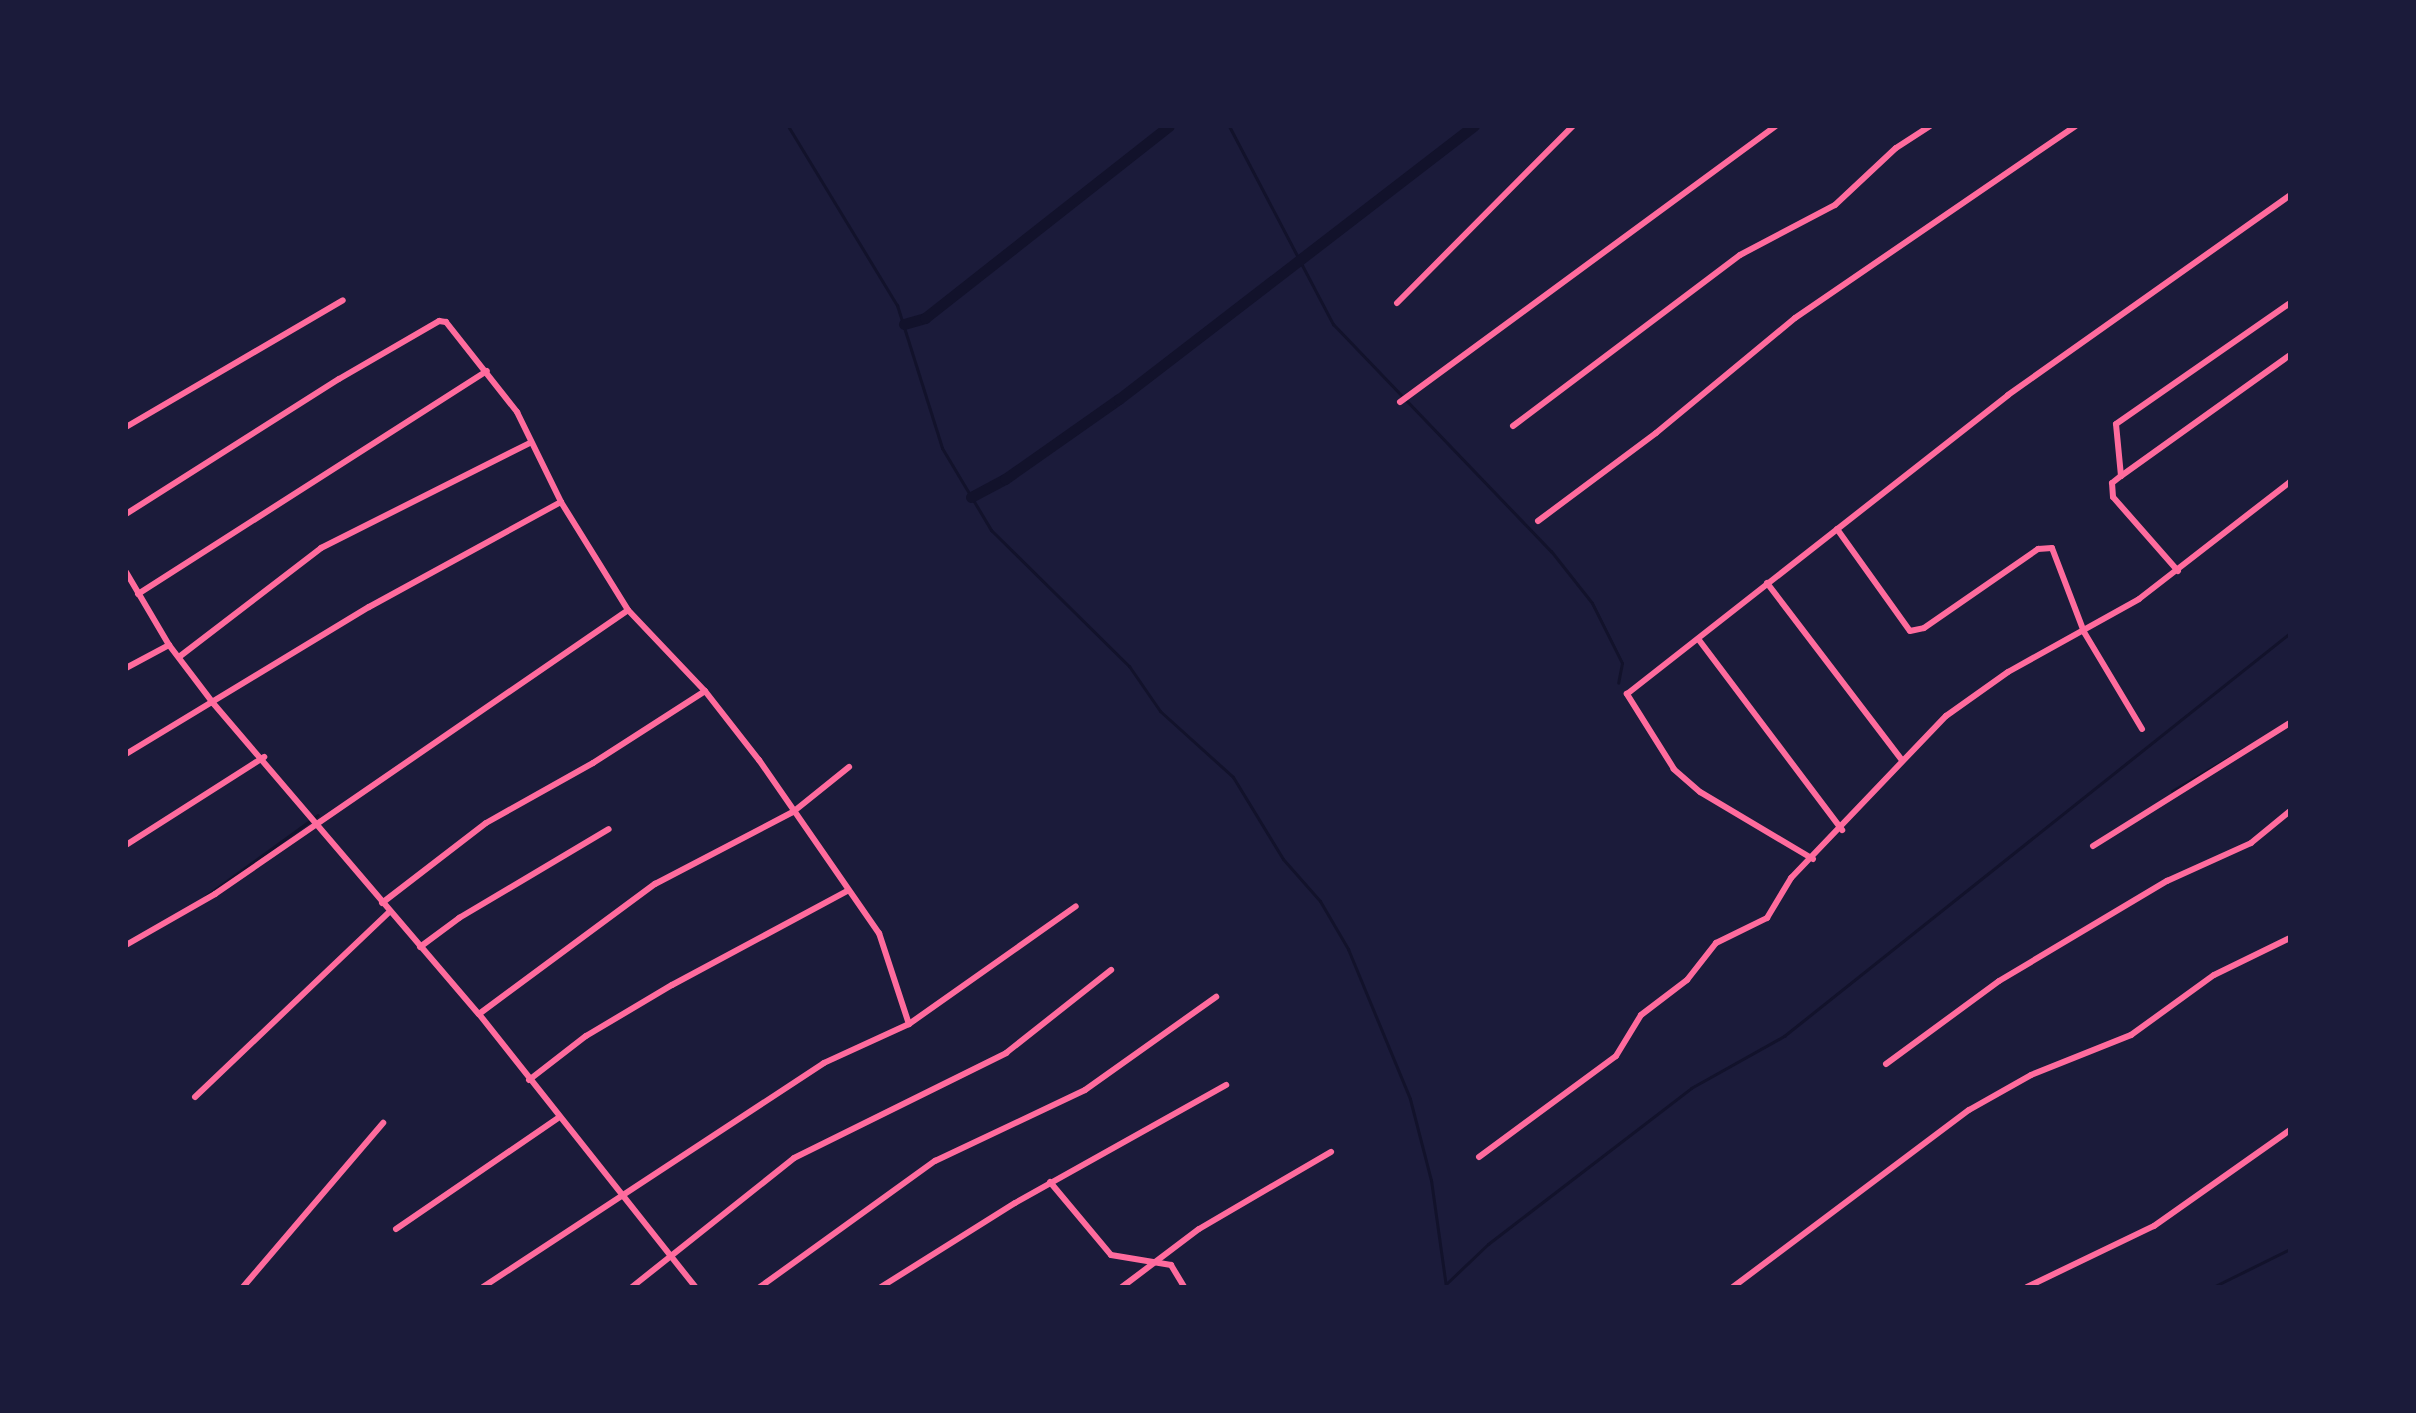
<!DOCTYPE html>
<html>
<head>
<meta charset="utf-8">
<style>
  body { margin:0 }
  #map { position:relative; width:2416px; height:1413px; overflow:hidden; background:#1b1b3a; font-family:"Noto Sans",sans-serif }
  div>[style] { position:absolute }
  [style*='--x'] { left:calc(var(--x)*1px); top:calc(var(--y)*1px); width:calc(var(--w)*1px); rotate:calc(var(--a)*1deg) }
  .stream>* { height:3px; margin:-1.5px; padding:0 1.5px; transform-origin:1.5px; border-radius:1.5px; background:#12122b }
  .canal>* { height:11px; margin:-5.5px; padding:0 5.5px; transform-origin:5.5px; border-radius:5.5px; background:#12122b }
  .minor>* { height:6px; margin:-3px; padding:0 3px; transform-origin:3px; border-radius:3px; background:#ff6b9d }
  span { translate:-50% -50%; white-space:nowrap; text-align:center; line-height:1.15; -webkit-text-stroke:8px #1b1b3a; paint-order:stroke }
  .frame { position:absolute; inset:0; border:128px solid #1b1b3a; pointer-events:none }
</style>
</head>
<body>
<div id="map">
  <div class="stream">
    <div style="--x:788;--y:126;--w:210;--a:58.7"></div>
    <div style="--x:897;--y:305;--w:150;--a:72.5"></div>
    <div style="--x:942;--y:448;--w:96;--a:59.1"></div>
    <div style="--x:991;--y:530;--w:194;--a:44.6"></div>
    <div style="--x:1129;--y:666;--w:55;--a:55.4"></div>
    <div style="--x:1160;--y:711;--w:98;--a:42.1"></div>
    <div style="--x:1233;--y:777;--w:96;--a:58.6"></div>
    <div style="--x:1283;--y:859;--w:56;--a:48.6"></div>
    <div style="--x:1320;--y:901;--w:56;--a:59.7"></div>
    <div style="--x:1348;--y:949;--w:162;--a:67.5"></div>
    <div style="--x:1410;--y:1099;--w:84;--a:75.5"></div>
    <div style="--x:1431;--y:1180;--w:108;--a:82"></div>
    <div style="--x:1229;--y:126;--w:224;--a:62.3"></div>
    <div style="--x:1333;--y:324;--w:315;--a:46.2"></div>
    <div style="--x:1551;--y:551;--w:66;--a:51.7"></div>
    <div style="--x:1592;--y:603;--w:67;--a:63.4"></div>
    <div style="--x:1622;--y:663;--w:20;--a:101"></div>
    <div style="--x:2172;--y:791;--w:85;--a:-30.5"></div>
    <div style="--x:206;--y:896;--w:138;--a:-35.9"></div>
    <div style="--x:1446;--y:1284;--w:58;--a:-43.6"></div>
    <div style="--x:1488;--y:1244;--w:256;--a:-37.5"></div>
    <div style="--x:1691;--y:1088;--w:107;--a:-29.2"></div>
    <div style="--x:1784;--y:1036;--w:647;--a:-38.54"></div>
    <div style="--x:2213;--y:1287;--w:86;--a:-26.3"></div>
  </div>
  <div class="canal">
    <div style="--x:904;--y:324;--w:22;--a:-16"></div>
    <div style="--x:925;--y:318;--w:310;--a:-38.2"></div>
    <div style="--x:971;--y:497;--w:38;--a:-28"></div>
    <div style="--x:1005;--y:479;--w:139;--a:-35.1"></div>
    <div style="--x:1119;--y:399;--w:448;--a:-37.6"></div>
  </div>
  <div class="minor">
    <div style="--x:1397;--y:303;--w:250;--a:-45.2"></div>
    <div style="--x:1400;--y:402;--w:466;--a:-36.3"></div>
    <div style="--x:1513;--y:426;--w:284;--a:-37"></div>
    <div style="--x:1740;--y:255;--w:107;--a:-27.8"></div>
    <div style="--x:1835;--y:205;--w:83;--a:-43.1"></div>
    <div style="--x:1896;--y:148;--w:40;--a:-32.9"></div>
    <div style="--x:126;--y:427;--w:251;--a:-30.3"></div>
    <div style="--x:2121;--y:476;--w:208;--a:-35.6"></div>
    <div style="--x:126;--y:514;--w:252;--a:-32.4"></div>
    <div style="--x:339;--y:379;--w:116;--a:-30.1"></div>
    <div style="--x:439;--y:321;--w:7;--a:8"></div>
    <div style="--x:446;--y:322;--w:115;--a:51.7"></div>
    <div style="--x:517;--y:412;--w:100;--a:63.9"></div>
    <div style="--x:561;--y:502;--w:127;--a:58.2"></div>
    <div style="--x:628;--y:610;--w:112;--a:46.5"></div>
    <div style="--x:705;--y:691;--w:88;--a:52"></div>
    <div style="--x:759;--y:760;--w:211;--a:55.3"></div>
    <div style="--x:879;--y:933;--w:96;--a:71.8"></div>
    <div style="--x:909;--y:1024;--w:94;--a:155.4"></div>
    <div style="--x:824;--y:1063;--w:408;--a:146.7"></div>
    <div style="--x:1538;--y:521;--w:147;--a:-36.7"></div>
    <div style="--x:1656;--y:433;--w:180;--a:-39.6"></div>
    <div style="--x:1795;--y:318;--w:340;--a:-34.4"></div>
    <div style="--x:1837;--y:529;--w:125;--a:54.4"></div>
    <div style="--x:1910;--y:631;--w:14;--a:-12"></div>
    <div style="--x:1924;--y:628;--w:139;--a:-34.7"></div>
    <div style="--x:2038;--y:549;--w:14;--a:-4"></div>
    <div style="--x:2052;--y:548;--w:90;--a:69.1"></div>
    <div style="--x:2084;--y:632;--w:113;--a:59.1"></div>
    <div style="--x:2178;--y:571;--w:98;--a:-131.3"></div>
    <div style="--x:2113;--y:497;--w:14;--a:-94"></div>
    <div style="--x:2112;--y:483;--w:11;--a:-38"></div>
    <div style="--x:2121;--y:476;--w:52;--a:-95.5"></div>
    <div style="--x:2116;--y:424;--w:212;--a:-34.8"></div>
    <div style="--x:126;--y:572;--w:85;--a:59.5"></div>
    <div style="--x:169;--y:645;--w:73;--a:52.8"></div>
    <div style="--x:213;--y:703;--w:409;--a:49.5"></div>
    <div style="--x:479;--y:1014;--w:348;--a:51.6"></div>
    <div style="--x:1767;--y:583;--w:223;--a:52.7"></div>
    <div style="--x:138;--y:594;--w:414;--a:-32.6"></div>
    <div style="--x:1699;--y:640;--w:238;--a:53"></div>
    <div style="--x:179;--y:657;--w:179;--a:-37.5"></div>
    <div style="--x:321;--y:548;--w:234;--a:-26.7"></div>
    <div style="--x:126;--y:668;--w:49;--a:-28.1"></div>
    <div style="--x:126;--y:754;--w:284;--a:-31.2"></div>
    <div style="--x:369;--y:607;--w:219;--a:-28.7"></div>
    <div style="--x:126;--y:845;--w:164;--a:-32.5"></div>
    <div style="--x:2093;--y:846;--w:232;--a:-32"></div>
    <div style="--x:1813;--y:859;--w:131;--a:-149.3"></div>
    <div style="--x:1700;--y:792;--w:35;--a:-139"></div>
    <div style="--x:1674;--y:769;--w:89;--a:-122.1"></div>
    <div style="--x:1627;--y:694;--w:484;--a:-38.1"></div>
    <div style="--x:2008;--y:395;--w:346;--a:-35.3"></div>
    <div style="--x:382;--y:903;--w:131;--a:-37.6"></div>
    <div style="--x:486;--y:823;--w:123;--a:-29.3"></div>
    <div style="--x:593;--y:763;--w:133;--a:-32.7"></div>
    <div style="--x:126;--y:945;--w:103;--a:-29.8"></div>
    <div style="--x:215;--y:894;--w:501;--a:-34.51"></div>
    <div style="--x:420;--y:947;--w:49;--a:-36.6"></div>
    <div style="--x:459;--y:918;--w:174;--a:-30.7"></div>
    <div style="--x:479;--y:1014;--w:219;--a:-36.5"></div>
    <div style="--x:655;--y:884;--w:156;--a:-27.6"></div>
    <div style="--x:793;--y:812;--w:72;--a:-38.8"></div>
    <div style="--x:909;--y:1024;--w:204;--a:-35.2"></div>
    <div style="--x:1886;--y:1064;--w:140;--a:-36.3"></div>
    <div style="--x:1999;--y:981;--w:196;--a:-30.8"></div>
    <div style="--x:2167;--y:881;--w:92;--a:-24.3"></div>
    <div style="--x:2251;--y:843;--w:50;--a:-39.4"></div>
    <div style="--x:529;--y:1080;--w:72;--a:-37.7"></div>
    <div style="--x:586;--y:1036;--w:100;--a:-30.7"></div>
    <div style="--x:672;--y:985;--w:199;--a:-28.2"></div>
    <div style="--x:195;--y:1097;--w:268;--a:-43.6"></div>
    <div style="--x:1479;--y:1157;--w:170;--a:-36.4"></div>
    <div style="--x:1616;--y:1056;--w:48;--a:-58.6"></div>
    <div style="--x:1641;--y:1015;--w:58;--a:-37.3"></div>
    <div style="--x:1687;--y:980;--w:47;--a:-51.9"></div>
    <div style="--x:1716;--y:943;--w:57;--a:-26.1"></div>
    <div style="--x:1767;--y:918;--w:47;--a:-59"></div>
    <div style="--x:1791;--y:878;--w:224;--a:-46.3"></div>
    <div style="--x:1946;--y:716;--w:76;--a:-35.4"></div>
    <div style="--x:2008;--y:672;--w:150;--a:-29.1"></div>
    <div style="--x:2139;--y:599;--w:191;--a:-37.8"></div>
    <div style="--x:1050;--y:1182;--w:95;--a:50.1"></div>
    <div style="--x:1111;--y:1255;--w:61;--a:9.5"></div>
    <div style="--x:1171;--y:1265;--w:26;--a:59"></div>
    <div style="--x:396;--y:1229;--w:196;--a:-34.4"></div>
    <div style="--x:243;--y:1287;--w:216;--a:-49.5"></div>
    <div style="--x:632;--y:1287;--w:207;--a:-38.5"></div>
    <div style="--x:794;--y:1158;--w:237;--a:-26.3"></div>
    <div style="--x:1006;--y:1053;--w:134;--a:-38.3"></div>
    <div style="--x:760;--y:1287;--w:216;--a:-35.8"></div>
    <div style="--x:935;--y:1161;--w:166;--a:-25.3"></div>
    <div style="--x:1085;--y:1090;--w:161;--a:-35.4"></div>
    <div style="--x:881;--y:1287;--w:158;--a:-32.1"></div>
    <div style="--x:1015;--y:1203;--w:242;--a:-29.2"></div>
    <div style="--x:1122;--y:1287;--w:96;--a:-37"></div>
    <div style="--x:1199;--y:1229;--w:153;--a:-30.3"></div>
    <div style="--x:1733;--y:1287;--w:295;--a:-36.9"></div>
    <div style="--x:1969;--y:1110;--w:71;--a:-29.4"></div>
    <div style="--x:2031;--y:1075;--w:108;--a:-21.8"></div>
    <div style="--x:2131;--y:1035;--w:102;--a:-35.9"></div>
    <div style="--x:2214;--y:975;--w:85;--a:-26"></div>
    <div style="--x:2027;--y:1287;--w:141;--a:-25.7"></div>
    <div style="--x:2154;--y:1226;--w:166;--a:-35.2"></div>
  </div>
  <div class="frame"></div>
</div>
</body>
</html>
